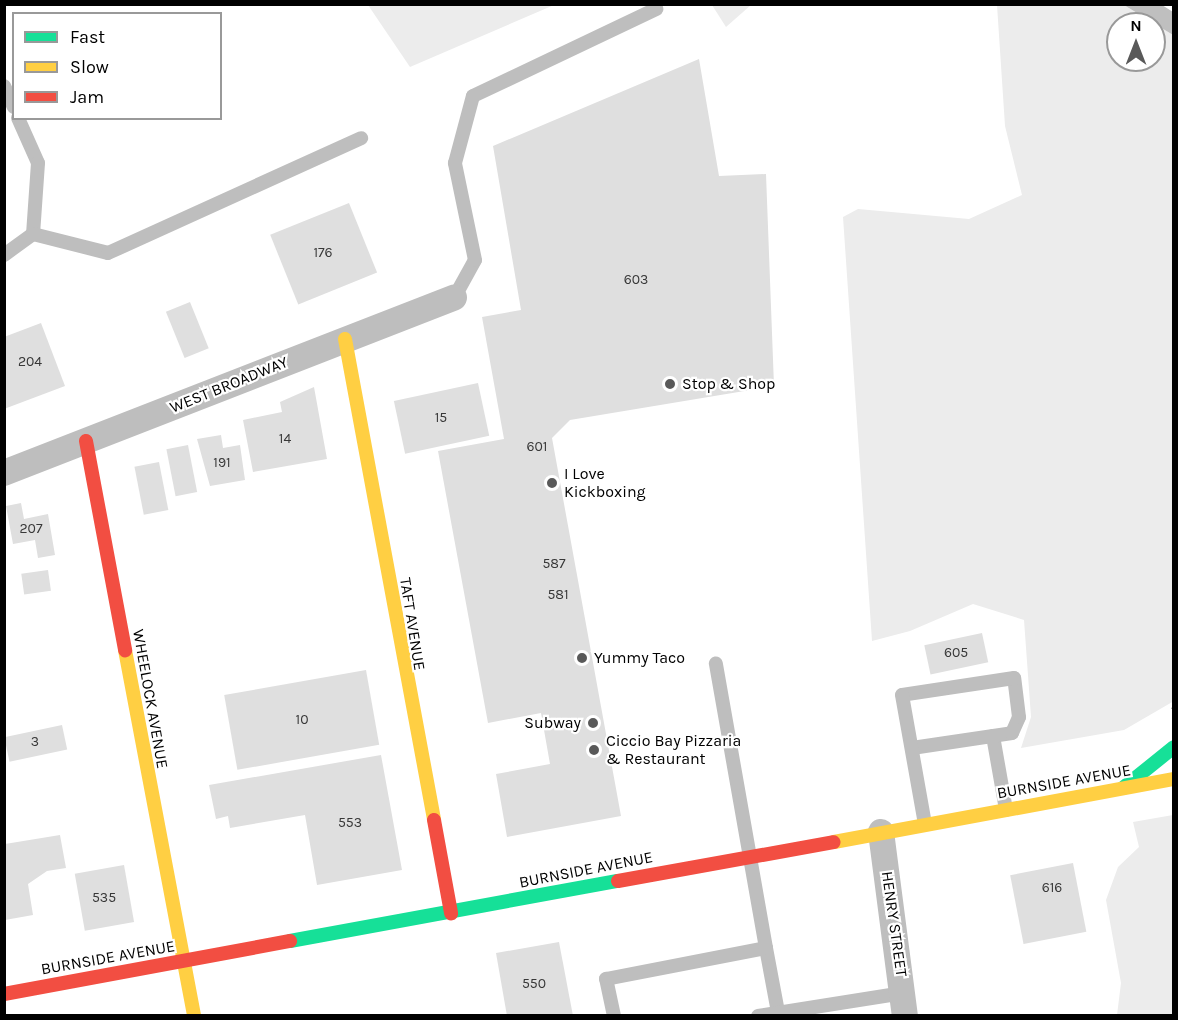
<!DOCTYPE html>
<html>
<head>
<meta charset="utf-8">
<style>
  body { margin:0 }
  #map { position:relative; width:1178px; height:1020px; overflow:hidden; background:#fff; font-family:Karla,sans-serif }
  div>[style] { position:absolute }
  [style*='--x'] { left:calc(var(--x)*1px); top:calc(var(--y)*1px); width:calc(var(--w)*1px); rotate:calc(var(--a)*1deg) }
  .green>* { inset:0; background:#ececec }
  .water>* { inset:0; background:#bfbfbf }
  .building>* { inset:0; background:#dfdfdf; transform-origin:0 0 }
  .path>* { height:4px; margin-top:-2px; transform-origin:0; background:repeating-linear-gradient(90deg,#b9b9b9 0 1.5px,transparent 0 4.5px) }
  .lane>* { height:14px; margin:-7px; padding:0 7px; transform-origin:7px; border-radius:7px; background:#bebebe }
  .street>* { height:26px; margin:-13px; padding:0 13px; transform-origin:13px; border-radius:13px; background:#bebebe }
  .fast>* { height:14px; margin:-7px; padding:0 7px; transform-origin:7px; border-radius:7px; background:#16e098 }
  .slow>* { height:14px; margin:-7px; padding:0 7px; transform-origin:7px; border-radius:7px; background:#ffcf43 }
  .jam>* { height:14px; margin:-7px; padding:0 7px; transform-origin:7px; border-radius:7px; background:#f24e42 }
  .dots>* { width:16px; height:16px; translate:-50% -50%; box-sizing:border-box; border:3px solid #fff; border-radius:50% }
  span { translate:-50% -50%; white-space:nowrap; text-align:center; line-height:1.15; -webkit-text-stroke:4.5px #fff; paint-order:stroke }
  .number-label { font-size:14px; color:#383838 }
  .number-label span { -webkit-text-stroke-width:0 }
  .poi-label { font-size:16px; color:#000 }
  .left { translate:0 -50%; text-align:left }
  .right { translate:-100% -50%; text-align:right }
  .street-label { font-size:16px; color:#000 }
  .frame { position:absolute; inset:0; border:6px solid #000; pointer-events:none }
  .legend { position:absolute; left:12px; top:12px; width:210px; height:108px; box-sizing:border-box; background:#fff; border:2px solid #999; margin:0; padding:8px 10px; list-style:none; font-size:18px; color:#000 }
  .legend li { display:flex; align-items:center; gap:12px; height:30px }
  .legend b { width:30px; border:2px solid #999 }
  .north { position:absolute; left:1106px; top:12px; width:60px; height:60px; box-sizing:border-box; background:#fff; border:2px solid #999; border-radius:50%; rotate:0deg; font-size:16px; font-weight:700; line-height:24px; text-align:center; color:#000 }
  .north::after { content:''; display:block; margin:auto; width:21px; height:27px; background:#595959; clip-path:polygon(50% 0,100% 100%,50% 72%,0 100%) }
</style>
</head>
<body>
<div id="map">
  <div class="green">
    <div style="clip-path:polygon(368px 5px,554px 5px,410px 67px)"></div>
    <div style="clip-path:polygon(712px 5px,751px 5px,726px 27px)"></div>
    <div style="clip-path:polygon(evenodd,997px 5px,1124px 5px,1173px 35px,1174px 701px,1124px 730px,1021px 748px,1031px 717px,1024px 620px,973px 604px,910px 631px,872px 641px,843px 217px,858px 209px,969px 219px,1022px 195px,1005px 126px,997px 5px,1118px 24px,1154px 24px,1154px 60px,1118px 60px,1118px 24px)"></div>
    <div style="clip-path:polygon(1173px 815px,1173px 1015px,1117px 1015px,1121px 983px,1106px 900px,1118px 867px,1139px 847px,1133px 822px)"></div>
  </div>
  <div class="water">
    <div style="clip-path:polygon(1124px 5px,1162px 5px,1173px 12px,1173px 35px)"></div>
  </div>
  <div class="building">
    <div style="clip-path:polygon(699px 59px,719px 176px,766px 174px,774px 386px,570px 420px,552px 438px,621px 816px,507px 837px,496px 774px,550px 764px,541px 713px,488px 723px,438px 451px,504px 439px,482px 317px,521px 310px,493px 146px)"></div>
    <div style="left:349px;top:203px;width:75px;height:85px;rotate:68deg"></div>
    <div style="left:190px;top:302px;width:50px;height:26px;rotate:68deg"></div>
    <div style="clip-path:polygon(41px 323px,65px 386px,4px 409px,4px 337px)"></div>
    <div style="left:478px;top:383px;width:54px;height:86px;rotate:78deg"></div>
    <div style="clip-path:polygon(314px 387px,327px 459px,253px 472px,243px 420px,282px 412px,280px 402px)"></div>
    <div style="clip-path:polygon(221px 435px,223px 448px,240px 445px,245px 480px,210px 486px,197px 439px)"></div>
    <div style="left:188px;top:445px;width:48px;height:22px;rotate:79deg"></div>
    <div style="left:159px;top:462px;width:49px;height:25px;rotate:79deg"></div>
    <div style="clip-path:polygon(21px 503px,24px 519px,48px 514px,55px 555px,38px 558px,35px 540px,13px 544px,6px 506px)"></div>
    <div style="left:48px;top:570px;width:21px;height:27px;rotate:82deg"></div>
    <div style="left:982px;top:633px;width:30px;height:59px;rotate:78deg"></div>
    <div style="left:366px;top:670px;width:76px;height:144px;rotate:80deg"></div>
    <div style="left:62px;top:725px;width:25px;height:59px;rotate:78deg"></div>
    <div style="clip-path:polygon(381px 755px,402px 870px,317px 885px,305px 815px,230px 828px,228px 816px,216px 819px,209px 785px)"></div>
    <div style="clip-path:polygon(60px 835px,66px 868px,47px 871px,28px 884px,33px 915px,5px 920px,5px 844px)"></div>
    <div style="left:1073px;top:863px;width:70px;height:64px;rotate:79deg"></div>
    <div style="left:124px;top:865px;width:58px;height:50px;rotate:80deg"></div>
    <div style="clip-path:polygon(559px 942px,573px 1016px,507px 1016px,496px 953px)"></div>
  </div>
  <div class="path">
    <div style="--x:1172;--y:710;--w:3;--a:-45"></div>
  </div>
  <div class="lane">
    <div style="--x:4;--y:86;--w:23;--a:65"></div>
    <div style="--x:18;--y:118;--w:49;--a:66"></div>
    <div style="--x:38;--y:163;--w:71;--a:94"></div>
    <div style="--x:4;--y:255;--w:36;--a:-36"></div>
    <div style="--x:33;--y:234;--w:77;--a:14.2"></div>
    <div style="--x:108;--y:253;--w:278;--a:-24.4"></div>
    <div style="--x:454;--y:298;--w:43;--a:-61.1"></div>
    <div style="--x:475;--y:260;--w:99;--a:-101.7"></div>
    <div style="--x:455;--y:163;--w:69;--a:-75"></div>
    <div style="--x:473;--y:96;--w:203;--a:-25.4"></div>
    <div style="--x:993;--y:736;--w:75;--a:80"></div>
    <div style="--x:912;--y:748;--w:101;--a:-8.5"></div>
    <div style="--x:1012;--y:733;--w:17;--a:-66"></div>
    <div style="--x:1019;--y:717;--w:39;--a:-97"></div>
    <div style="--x:1014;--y:678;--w:113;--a:171.4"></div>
    <div style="--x:902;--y:695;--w:131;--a:79.9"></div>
    <div style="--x:766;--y:948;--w:65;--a:79.4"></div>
    <div style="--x:614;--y:1016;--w:38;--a:-102"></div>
    <div style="--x:606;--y:979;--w:163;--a:-11"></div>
    <div style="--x:766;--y:948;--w:289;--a:-100"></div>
    <div style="--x:758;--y:1016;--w:147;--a:-9"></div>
  </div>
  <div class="street">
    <div style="--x:4;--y:473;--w:483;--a:-21.3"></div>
    <div style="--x:881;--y:832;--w:186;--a:82.6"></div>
  </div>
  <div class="fast">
    <div style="--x:1123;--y:788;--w:65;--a:-38.8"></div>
    <div style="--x:290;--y:941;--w:333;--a:-10.4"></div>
  </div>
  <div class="slow">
    <div style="--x:345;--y:339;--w:489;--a:79.5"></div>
    <div style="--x:125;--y:650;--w:372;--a:79.3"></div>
    <div style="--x:834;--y:842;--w:346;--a:-10.5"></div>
  </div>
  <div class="jam">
    <div style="--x:86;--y:441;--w:213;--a:79.4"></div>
    <div style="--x:434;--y:820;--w:95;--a:79.6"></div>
    <div style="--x:618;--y:881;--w:219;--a:-10.2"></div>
    <div style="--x:4;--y:994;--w:291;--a:-10.5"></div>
  </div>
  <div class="dots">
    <div style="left:670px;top:384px;background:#595959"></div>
    <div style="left:552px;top:483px;background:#595959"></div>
    <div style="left:582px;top:658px;background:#595959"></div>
    <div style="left:593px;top:723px;background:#595959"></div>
    <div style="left:594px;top:750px;background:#595959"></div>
  </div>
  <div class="number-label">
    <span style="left:323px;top:253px">176</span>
    <span style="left:636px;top:280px">603</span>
    <span style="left:30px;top:362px">204</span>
    <span style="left:441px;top:418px">15</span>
    <span style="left:285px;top:439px">14</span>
    <span style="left:537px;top:447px">601</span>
    <span style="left:222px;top:463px">191</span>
    <span style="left:31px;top:529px">207</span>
    <span style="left:554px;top:564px">587</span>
    <span style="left:558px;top:595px">581</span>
    <span style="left:956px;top:653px">605</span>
    <span style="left:302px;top:720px">10</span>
    <span style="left:35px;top:742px">3</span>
    <span style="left:350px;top:823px">553</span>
    <span style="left:1052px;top:888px">616</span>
    <span style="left:104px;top:898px">535</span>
    <span style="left:534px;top:984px">550</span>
  </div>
  <div class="poi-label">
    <span class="left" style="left:682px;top:384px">Stop &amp; Shop</span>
    <span class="left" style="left:564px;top:483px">I Love<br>Kickboxing</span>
    <span class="left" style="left:594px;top:658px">Yummy Taco</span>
    <span class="right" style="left:581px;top:723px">Subway</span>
    <span class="left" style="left:606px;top:750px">Ciccio Bay Pizzaria<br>&amp; Restaurant</span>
  </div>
  <div class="street-label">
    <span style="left:229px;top:385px;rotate:-22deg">WEST BROADWAY</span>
    <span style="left:412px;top:624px;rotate:81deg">TAFT AVENUE</span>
    <span style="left:150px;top:699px;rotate:80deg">WHEELOCK AVENUE</span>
    <span style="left:1064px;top:782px;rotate:-10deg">BURNSIDE AVENUE</span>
    <span style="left:586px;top:870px;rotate:-11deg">BURNSIDE AVENUE</span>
    <span style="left:894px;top:924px;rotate:82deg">HENRY STREET</span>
    <span style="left:108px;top:958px;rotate:-10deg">BURNSIDE AVENUE</span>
  </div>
  <div class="frame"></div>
  <ul class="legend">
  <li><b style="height:8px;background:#16e098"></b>Fast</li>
  <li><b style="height:8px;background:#ffcf43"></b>Slow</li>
  <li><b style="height:8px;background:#f24e42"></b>Jam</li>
  </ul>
  <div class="north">N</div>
</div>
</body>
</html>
